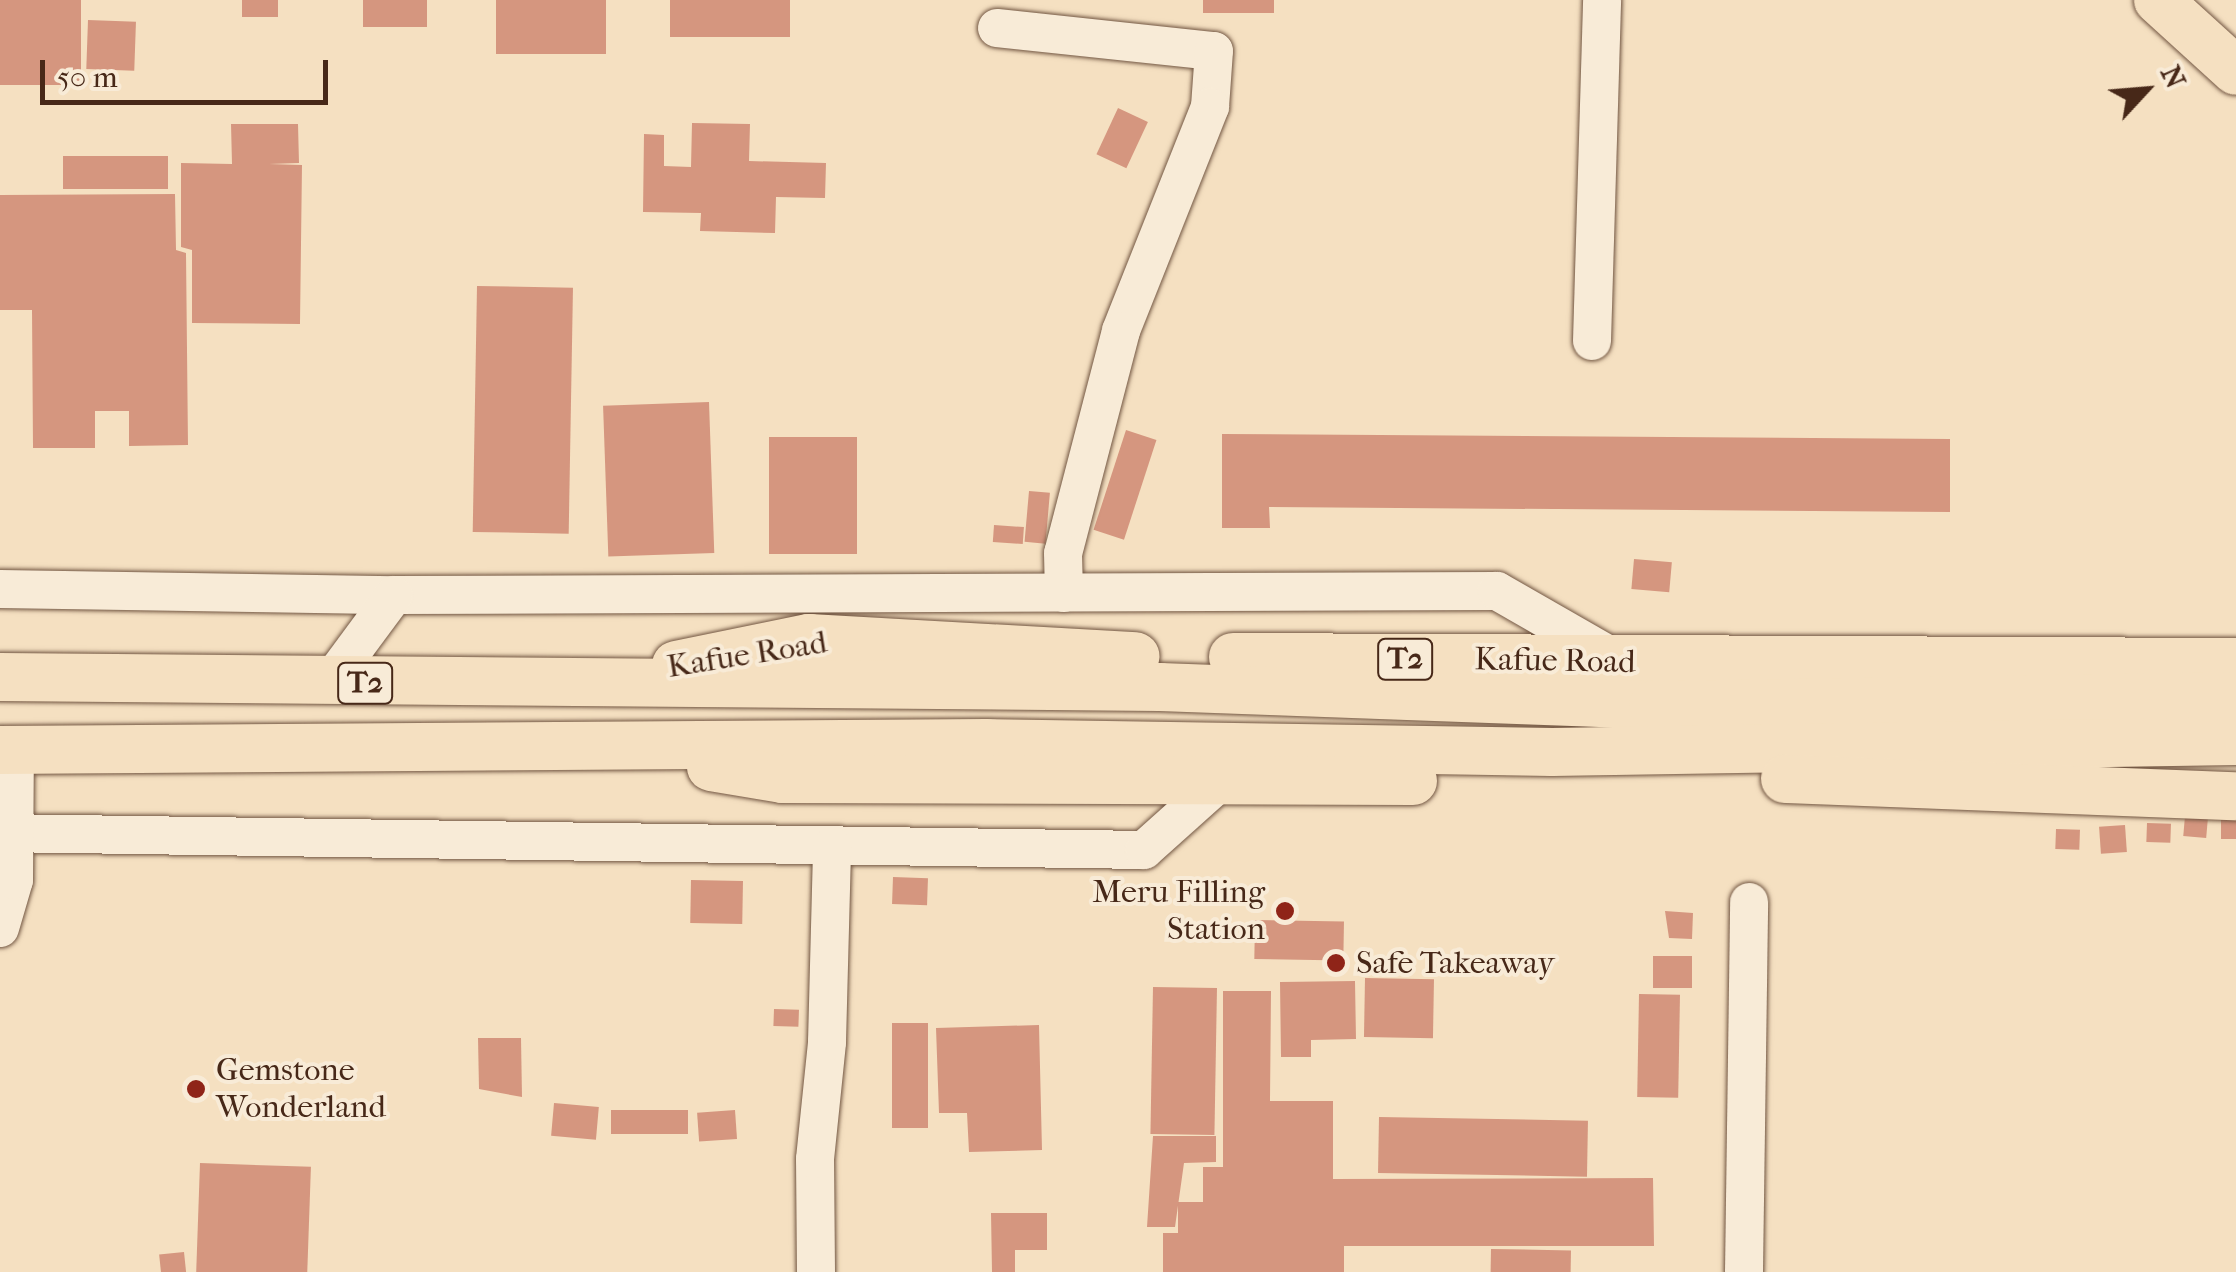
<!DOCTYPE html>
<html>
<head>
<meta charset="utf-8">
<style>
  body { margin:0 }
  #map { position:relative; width:2236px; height:1272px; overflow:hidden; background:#f5e0c1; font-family:"IM FELL French Canon",serif }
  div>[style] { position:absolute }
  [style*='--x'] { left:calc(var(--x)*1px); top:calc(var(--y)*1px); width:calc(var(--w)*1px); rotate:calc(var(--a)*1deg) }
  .building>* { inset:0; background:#d5967f; transform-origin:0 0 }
  .roads { filter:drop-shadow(0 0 2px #725642) drop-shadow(0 0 2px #725642) }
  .minor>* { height:38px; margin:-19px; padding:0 19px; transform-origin:19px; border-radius:19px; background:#f8ebd7 }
  .major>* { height:48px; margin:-24px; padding:0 24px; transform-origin:24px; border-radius:24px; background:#f5e0c1 }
  .dots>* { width:28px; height:28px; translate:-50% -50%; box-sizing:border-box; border:5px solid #f8ebd7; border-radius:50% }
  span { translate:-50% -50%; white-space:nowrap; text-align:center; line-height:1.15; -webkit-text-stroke:8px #f8ebd7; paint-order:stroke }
  .shield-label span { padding:2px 8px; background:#f8ebd7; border:2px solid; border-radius:8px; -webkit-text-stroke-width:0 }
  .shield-label { font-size:30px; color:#472818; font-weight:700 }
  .street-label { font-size:32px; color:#472818 }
  .poi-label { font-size:32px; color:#472818 }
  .right { translate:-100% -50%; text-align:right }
  .left { translate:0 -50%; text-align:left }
  .north { position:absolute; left:2096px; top:40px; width:100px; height:100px; -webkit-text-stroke:8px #f8ebd7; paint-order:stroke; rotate:64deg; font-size:28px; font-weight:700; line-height:40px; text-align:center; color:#472818 }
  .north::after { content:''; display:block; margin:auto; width:35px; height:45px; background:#472818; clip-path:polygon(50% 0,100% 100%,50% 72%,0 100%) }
  .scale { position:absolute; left:40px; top:60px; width:288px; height:45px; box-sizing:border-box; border:5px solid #472818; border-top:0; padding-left:12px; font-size:30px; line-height:35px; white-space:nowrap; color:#472818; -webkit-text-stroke:8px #f8ebd7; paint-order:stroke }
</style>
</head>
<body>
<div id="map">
  <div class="building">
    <div style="left:0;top:0;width:81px;height:85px"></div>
    <div style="left:242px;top:0;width:36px;height:17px"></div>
    <div style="left:363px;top:0;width:64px;height:27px"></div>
    <div style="left:496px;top:0;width:110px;height:54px"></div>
    <div style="left:670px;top:0;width:120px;height:37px"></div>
    <div style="left:1203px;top:0;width:71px;height:13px"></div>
    <div style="left:88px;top:20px;width:48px;height:49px;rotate:2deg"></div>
    <div style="left:1118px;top:108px;width:33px;height:51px;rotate:25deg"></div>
    <div style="clip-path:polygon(692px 123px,750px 124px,749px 161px,826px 163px,825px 198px,776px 197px,775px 233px,700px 231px,701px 213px,643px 212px,644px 134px,664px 135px,664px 166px,691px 167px)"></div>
    <div style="clip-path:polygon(231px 124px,298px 124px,299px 163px,269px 164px,302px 165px,300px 324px,192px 323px,192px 250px,181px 247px,181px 163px,232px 164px)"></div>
    <div style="left:63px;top:156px;width:105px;height:33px"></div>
    <div style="clip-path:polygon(175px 194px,176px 250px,186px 253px,188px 445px,129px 446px,129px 411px,95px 411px,95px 448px,33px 448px,32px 310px,0 310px,0 195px)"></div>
    <div style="left:477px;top:286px;width:96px;height:246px;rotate:1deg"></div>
    <div style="left:709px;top:402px;width:151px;height:106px;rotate:88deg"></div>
    <div style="left:1126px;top:430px;width:32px;height:105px;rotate:18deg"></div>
    <div style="clip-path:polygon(1222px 434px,1950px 439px,1950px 512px,1269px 507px,1270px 528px,1222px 528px)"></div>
    <div style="left:769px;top:437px;width:88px;height:117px"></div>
    <div style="left:1029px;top:491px;width:21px;height:51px;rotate:5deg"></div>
    <div style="left:994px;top:525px;width:30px;height:17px;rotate:4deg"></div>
    <div style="left:1634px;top:559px;width:38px;height:30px;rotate:5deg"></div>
    <div style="left:2185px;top:816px;width:23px;height:20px;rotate:5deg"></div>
    <div style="left:2221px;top:820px;width:15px;height:19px"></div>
    <div style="left:2147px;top:823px;width:24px;height:19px;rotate:2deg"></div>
    <div style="left:2125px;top:825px;width:27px;height:26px;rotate:86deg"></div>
    <div style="left:2056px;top:829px;width:24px;height:20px;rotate:2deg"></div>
    <div style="left:893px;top:877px;width:35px;height:27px;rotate:2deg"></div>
    <div style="left:691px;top:880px;width:52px;height:43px;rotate:1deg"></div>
    <div style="clip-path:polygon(1665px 911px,1693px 913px,1692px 939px,1669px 938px)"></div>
    <div style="left:1255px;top:920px;width:89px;height:39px;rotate:1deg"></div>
    <div style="left:1653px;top:956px;width:39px;height:32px"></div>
    <div style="left:1365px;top:978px;width:69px;height:59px;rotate:1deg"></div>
    <div style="clip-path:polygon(1355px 981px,1356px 1039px,1311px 1040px,1311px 1057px,1281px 1057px,1280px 982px)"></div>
    <div style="left:1153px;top:987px;width:64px;height:147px;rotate:1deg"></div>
    <div style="clip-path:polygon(1223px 991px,1271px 991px,1270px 1101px,1333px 1101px,1333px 1179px,1653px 1178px,1654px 1246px,1344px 1246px,1344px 1272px,1163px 1272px,1163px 1233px,1178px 1233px,1178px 1202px,1203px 1202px,1203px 1167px,1223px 1167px)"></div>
    <div style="left:1639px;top:994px;width:41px;height:103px;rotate:1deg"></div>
    <div style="left:774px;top:1009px;width:25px;height:17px;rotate:2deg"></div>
    <div style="left:892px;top:1023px;width:36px;height:105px"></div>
    <div style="clip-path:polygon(1039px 1025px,1042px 1150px,969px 1152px,967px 1113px,939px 1113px,936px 1028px)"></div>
    <div style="clip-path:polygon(478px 1038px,521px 1038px,522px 1097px,479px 1089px)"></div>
    <div style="left:554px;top:1103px;width:45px;height:33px;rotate:5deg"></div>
    <div style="left:611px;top:1110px;width:77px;height:24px"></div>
    <div style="left:735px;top:1110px;width:29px;height:38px;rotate:86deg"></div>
    <div style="left:1379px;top:1117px;width:209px;height:56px;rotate:1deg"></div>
    <div style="clip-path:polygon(1153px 1136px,1216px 1136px,1216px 1162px,1184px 1163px,1175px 1227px,1147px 1227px)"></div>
    <div style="left:200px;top:1163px;width:111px;height:109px;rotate:2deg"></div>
    <div style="clip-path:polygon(991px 1213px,1047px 1213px,1047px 1250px,1015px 1250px,1015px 1272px,992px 1272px)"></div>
    <div style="left:1491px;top:1249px;width:80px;height:23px;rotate:1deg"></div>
    <div style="left:184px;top:1252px;width:20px;height:25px;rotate:84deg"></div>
  </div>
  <div class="roads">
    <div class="minor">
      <div style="--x:997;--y:28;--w:218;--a:6.1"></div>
      <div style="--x:1214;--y:51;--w:56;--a:94.1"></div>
      <div style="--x:1210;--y:107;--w:241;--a:111.7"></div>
      <div style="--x:1121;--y:331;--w:229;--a:104.6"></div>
      <div style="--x:1063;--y:553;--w:40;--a:88.6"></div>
      <div style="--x:1592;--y:341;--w:341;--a:-88.3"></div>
      <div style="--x:0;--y:589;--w:394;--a:0.9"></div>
      <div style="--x:394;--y:595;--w:1103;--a:-0.21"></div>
      <div style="--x:1497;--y:591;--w:141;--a:29.8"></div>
      <div style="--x:329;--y:683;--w:109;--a:-53.5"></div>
      <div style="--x:0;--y:833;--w:1144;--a:0.85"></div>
      <div style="--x:1144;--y:850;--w:103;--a:-41.9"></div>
      <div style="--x:0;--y:928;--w:50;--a:-73.7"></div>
      <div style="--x:14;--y:880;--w:130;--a:-89.6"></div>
      <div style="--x:816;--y:1272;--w:113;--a:-90.5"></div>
      <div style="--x:815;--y:1159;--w:118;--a:-84.1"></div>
      <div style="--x:827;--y:1042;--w:196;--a:-88.5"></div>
      <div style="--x:1744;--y:1272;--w:370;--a:-89.2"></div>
    </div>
    <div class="major">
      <div style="--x:2158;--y:0;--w:105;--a:42.3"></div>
      <div style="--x:1233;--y:657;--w:1003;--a:0.29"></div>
      <div style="--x:676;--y:665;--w:136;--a:-11.5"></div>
      <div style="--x:809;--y:638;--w:327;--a:3.2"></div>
      <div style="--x:0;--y:677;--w:1160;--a:0.49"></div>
      <div style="--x:1160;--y:687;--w:493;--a:2.1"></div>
      <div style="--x:1653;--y:705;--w:583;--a:-0.88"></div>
      <div style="--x:0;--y:750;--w:986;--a:-0.41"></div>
      <div style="--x:986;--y:743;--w:566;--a:0.91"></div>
      <div style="--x:1552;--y:752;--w:684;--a:-0.92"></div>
      <div style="--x:711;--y:767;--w:73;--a:9.5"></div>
      <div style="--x:783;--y:779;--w:630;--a:0.18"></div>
      <div style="--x:1785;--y:779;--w:451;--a:2.2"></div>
    </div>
  </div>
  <div class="dots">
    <div style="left:1285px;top:911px;background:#8f2418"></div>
    <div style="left:1336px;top:963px;background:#8f2418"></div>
    <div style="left:196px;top:1089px;background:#8f2418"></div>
  </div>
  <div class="shield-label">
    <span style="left:1405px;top:659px">T2</span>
    <span style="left:365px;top:683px">T2</span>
  </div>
  <div class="street-label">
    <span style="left:747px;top:655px;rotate:-9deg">Kafue Road</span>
    <span style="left:1555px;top:661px;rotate:1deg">Kafue Road</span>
  </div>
  <div class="poi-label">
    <span class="right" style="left:1265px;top:911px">Meru Filling<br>Station</span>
    <span class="left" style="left:1356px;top:963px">Safe Takeaway</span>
    <span class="left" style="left:216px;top:1089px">Gemstone<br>Wonderland</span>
  </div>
  <div class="north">N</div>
  <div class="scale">50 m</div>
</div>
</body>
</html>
